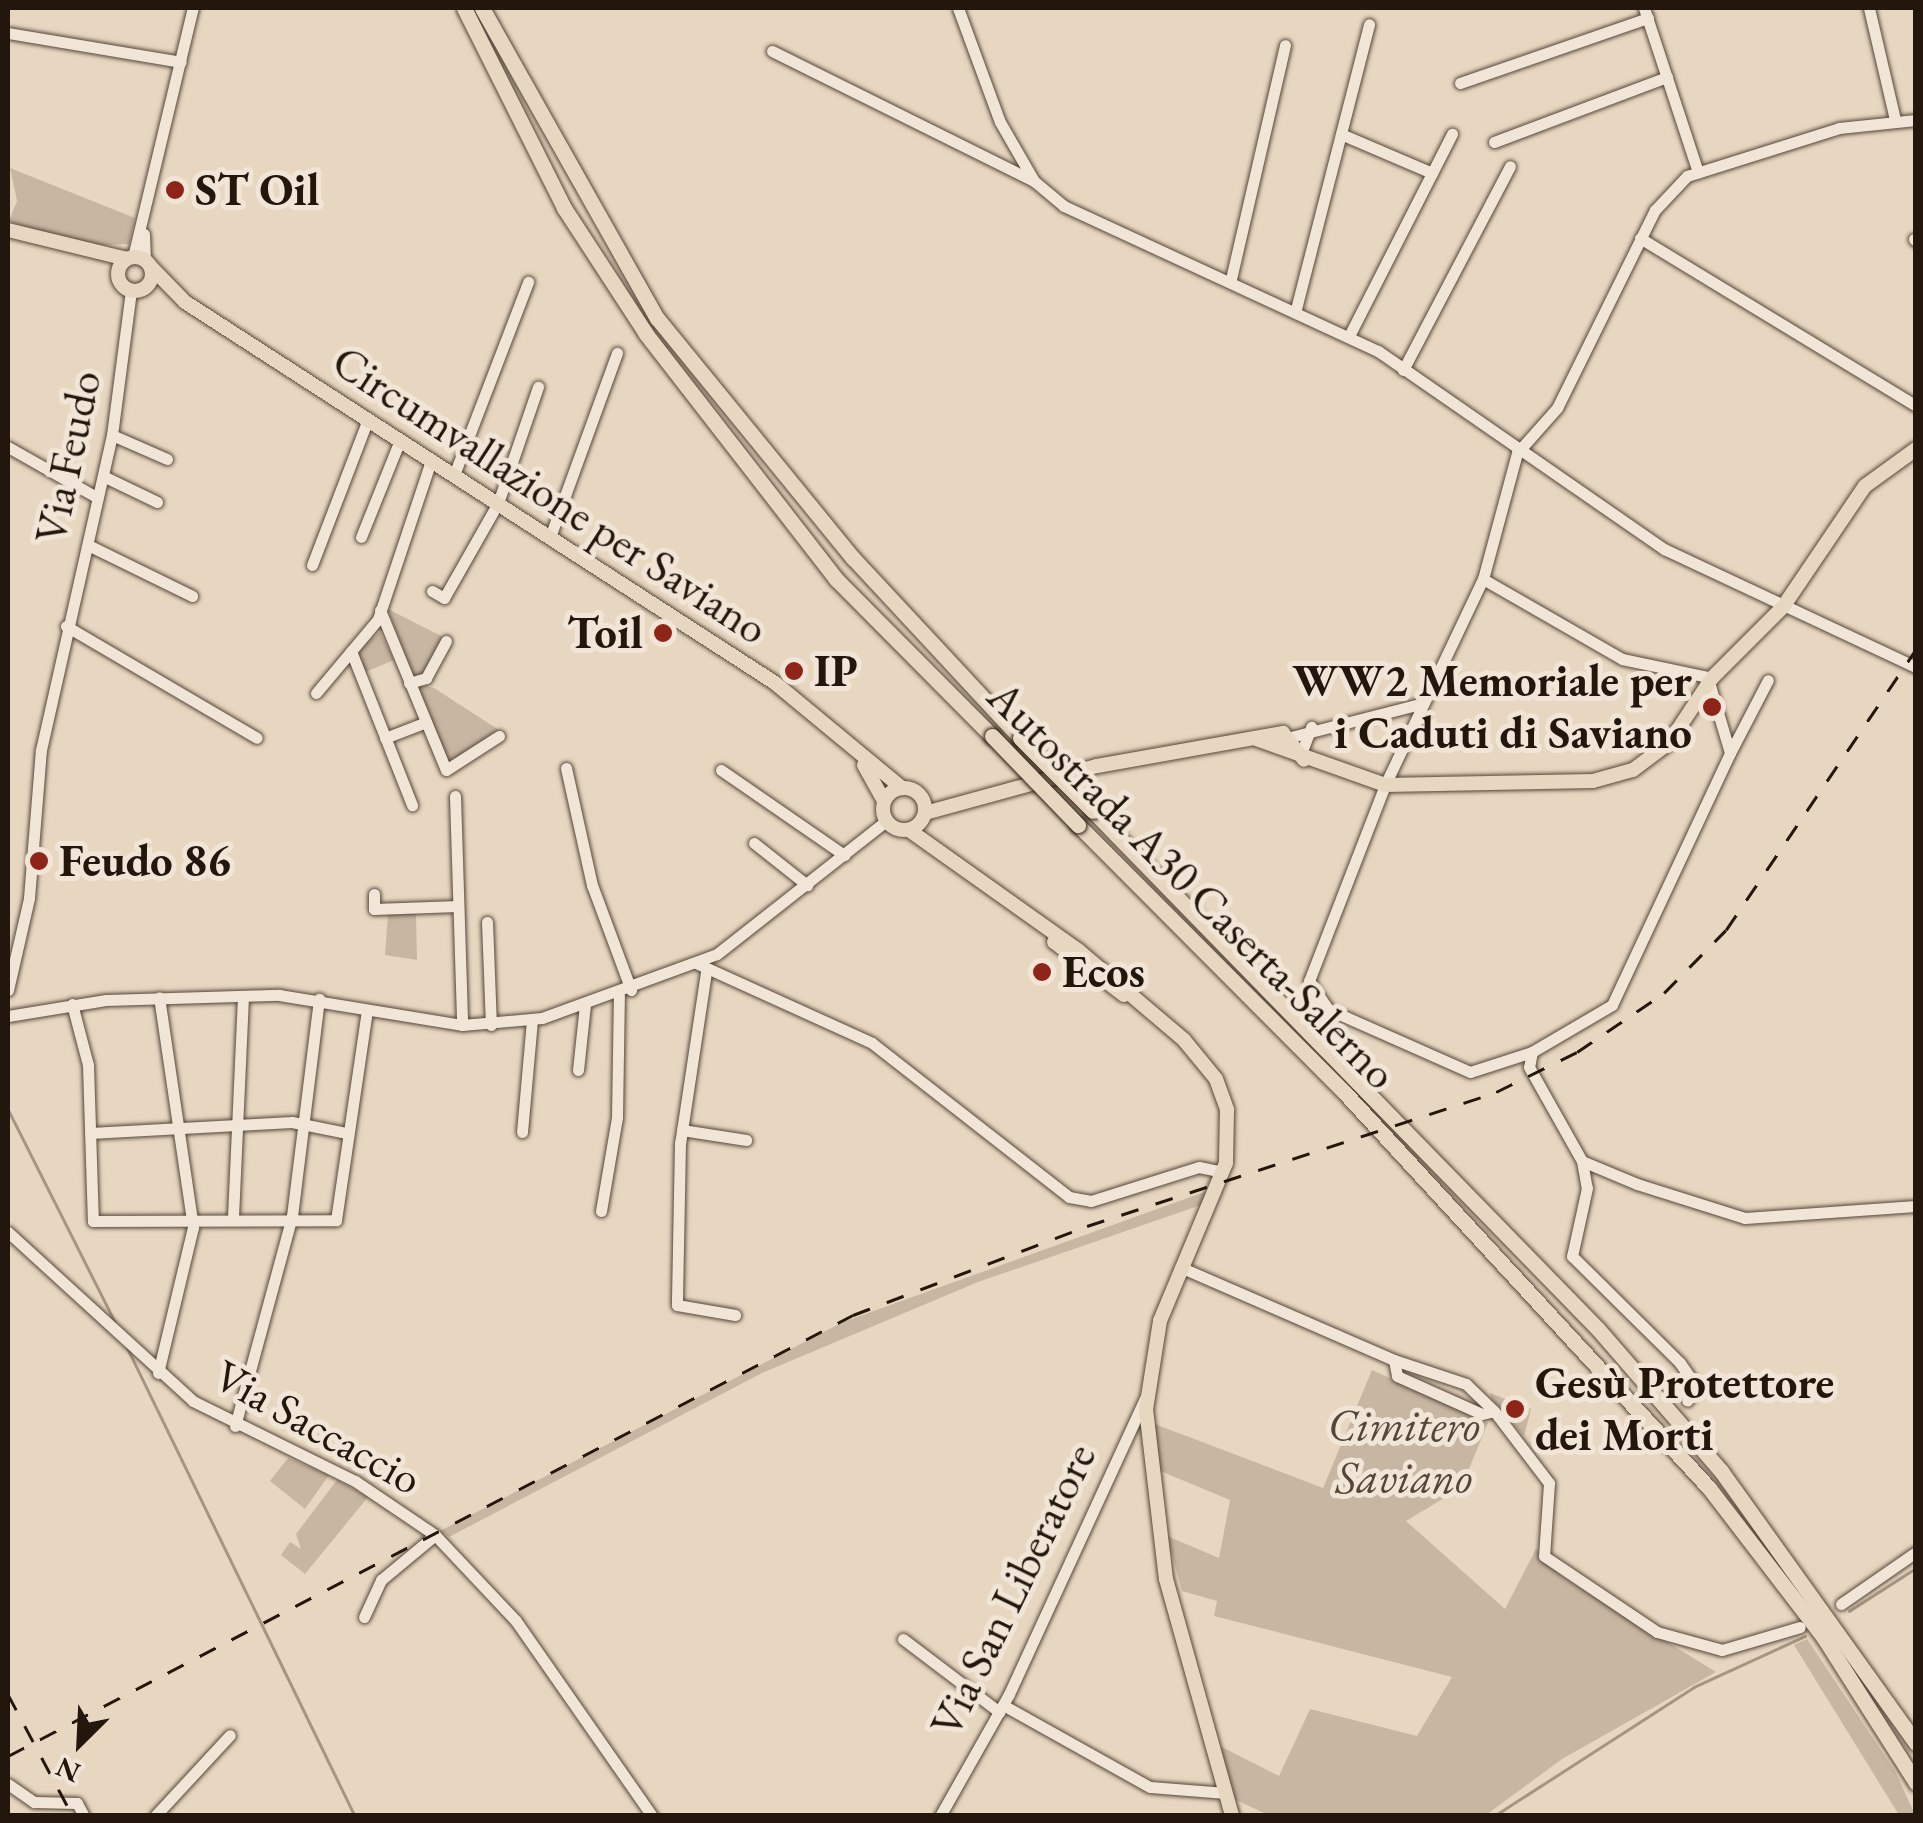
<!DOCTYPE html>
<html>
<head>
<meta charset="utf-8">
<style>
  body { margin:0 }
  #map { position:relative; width:1923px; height:1823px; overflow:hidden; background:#e8d7c0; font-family:"EB Garamond",serif }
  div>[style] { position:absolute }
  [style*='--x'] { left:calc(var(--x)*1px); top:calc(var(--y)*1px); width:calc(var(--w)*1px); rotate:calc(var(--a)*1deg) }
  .green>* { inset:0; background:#c7b6a1 }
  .stream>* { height:2.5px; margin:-1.25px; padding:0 1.25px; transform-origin:1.25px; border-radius:1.25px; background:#a59583 }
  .roads { filter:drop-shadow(0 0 2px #544639) drop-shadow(0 0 2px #544639) }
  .minor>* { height:11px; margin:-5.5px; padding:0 5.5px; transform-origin:5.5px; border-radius:5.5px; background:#f0e5d6 }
  .major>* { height:14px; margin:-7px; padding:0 7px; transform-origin:7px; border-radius:7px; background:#e8d7c0 }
  .major>.ring { margin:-7px; padding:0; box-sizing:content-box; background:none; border:14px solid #e8d7c0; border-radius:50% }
  .highway>* { height:15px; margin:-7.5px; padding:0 7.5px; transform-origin:7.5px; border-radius:7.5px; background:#e8d7c0 }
  .rail>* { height:2.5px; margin-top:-1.25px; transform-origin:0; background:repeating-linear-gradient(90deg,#23160c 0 18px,transparent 0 36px) }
  .bridges { filter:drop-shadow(0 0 2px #23160c) drop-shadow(0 0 2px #23160c) }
  .highway-bridge>* { height:15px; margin:-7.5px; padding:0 7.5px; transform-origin:7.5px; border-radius:7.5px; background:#e8d7c0 }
  .dots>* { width:28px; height:28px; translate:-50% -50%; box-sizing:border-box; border:5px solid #f0e5d6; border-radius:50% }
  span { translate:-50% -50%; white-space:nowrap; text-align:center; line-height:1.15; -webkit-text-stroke:10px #f0e5d6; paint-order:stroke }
  .poi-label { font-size:45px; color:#23160c; font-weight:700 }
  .left { translate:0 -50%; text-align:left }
  .right { translate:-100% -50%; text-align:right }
  .street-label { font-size:45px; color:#23160c }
  .park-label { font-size:45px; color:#544639; font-style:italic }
  .frame { position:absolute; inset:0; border:10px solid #23160c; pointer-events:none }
  .north { position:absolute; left:30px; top:1693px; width:100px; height:100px; -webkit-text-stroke:8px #f0e5d6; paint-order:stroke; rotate:204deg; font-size:28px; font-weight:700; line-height:40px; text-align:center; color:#23160c }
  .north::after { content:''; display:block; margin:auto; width:35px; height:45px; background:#23160c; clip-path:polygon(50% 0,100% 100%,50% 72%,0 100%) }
</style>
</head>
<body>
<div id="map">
  <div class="green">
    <div style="clip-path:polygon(10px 168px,135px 218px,129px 244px,80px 246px,9px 221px,17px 201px)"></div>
    <div style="clip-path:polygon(388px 609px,443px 637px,424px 674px,412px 676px)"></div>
    <div style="clip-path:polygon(380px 632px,394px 660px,363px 673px,357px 651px)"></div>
    <div style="clip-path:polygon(416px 684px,434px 688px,499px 730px,451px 767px)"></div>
    <div style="clip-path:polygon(416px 913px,417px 960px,385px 955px,388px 914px)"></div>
    <div style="clip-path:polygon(1210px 1190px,1204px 1204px,978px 1282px,762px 1373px,449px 1537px,440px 1531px,843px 1322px)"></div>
    <div style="clip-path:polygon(1372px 1370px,1488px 1423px,1461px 1488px,1406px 1521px,1505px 1609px,1536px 1549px,1562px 1577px,1716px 1672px,1562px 1759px,1486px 1815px,1268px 1815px,1232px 1798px,1218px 1745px,1279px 1776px,1310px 1709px,1417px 1736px,1452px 1677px,1214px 1616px,1217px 1601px,1182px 1591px,1167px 1536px,1219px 1558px,1230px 1500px,1158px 1470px,1152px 1423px,1323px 1488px)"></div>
    <div style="clip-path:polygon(1490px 1393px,1531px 1409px,1524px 1436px,1491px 1398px)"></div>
    <div style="clip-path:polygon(288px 1458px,329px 1475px,305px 1509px,270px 1481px)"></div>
    <div style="clip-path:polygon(337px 1480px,368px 1497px,305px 1574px,281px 1555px,290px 1542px,301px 1549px,296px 1534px)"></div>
    <div style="clip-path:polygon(1807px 1639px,1896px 1773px,1915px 1815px,1899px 1815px,1794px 1645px)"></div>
  </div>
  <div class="stream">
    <div style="--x:8;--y:1109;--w:238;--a:63.3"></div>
    <div style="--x:127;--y:1347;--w:521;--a:64.07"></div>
    <div style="--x:1849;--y:1611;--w:80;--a:-32.7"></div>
    <div style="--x:1494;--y:1816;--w:238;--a:-32.8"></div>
    <div style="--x:1694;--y:1687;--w:122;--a:-24.7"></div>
  </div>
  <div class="roads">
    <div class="minor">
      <div style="--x:958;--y:8;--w:121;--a:69.8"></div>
      <div style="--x:1000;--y:122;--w:68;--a:60"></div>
      <div style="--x:1034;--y:181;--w:39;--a:40"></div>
      <div style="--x:1064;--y:206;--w:346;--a:24.8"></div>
      <div style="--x:1378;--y:351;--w:348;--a:34.7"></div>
      <div style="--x:1664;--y:549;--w:278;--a:25.1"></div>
      <div style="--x:1644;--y:8;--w:173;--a:71.8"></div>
      <div style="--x:1869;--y:8;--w:115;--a:76.9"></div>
      <div style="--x:8;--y:33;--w:175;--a:9.5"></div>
      <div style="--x:772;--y:51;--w:292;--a:26.4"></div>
      <div style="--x:1460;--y:83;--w:199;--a:-19.1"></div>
      <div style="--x:1341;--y:134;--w:99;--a:23.2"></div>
      <div style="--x:1494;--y:142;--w:185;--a:-20.6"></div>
      <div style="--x:144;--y:234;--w:26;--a:88"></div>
      <div style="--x:1640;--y:238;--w:323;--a:31.3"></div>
      <div style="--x:1914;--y:239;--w:3;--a:45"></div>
      <div style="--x:133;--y:257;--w:256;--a:-76.5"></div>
      <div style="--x:1231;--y:279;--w:240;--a:-77"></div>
      <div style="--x:1296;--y:309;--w:294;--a:-75.6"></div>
      <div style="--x:1349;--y:336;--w:227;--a:-63"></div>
      <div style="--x:1403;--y:370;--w:230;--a:-62.3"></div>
      <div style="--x:112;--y:435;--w:60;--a:23.6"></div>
      <div style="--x:8;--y:447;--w:103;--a:29.5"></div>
      <div style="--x:454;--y:475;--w:207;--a:-69"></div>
      <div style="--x:103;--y:476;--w:60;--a:25.7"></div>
      <div style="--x:361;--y:537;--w:105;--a:-68.1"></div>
      <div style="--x:550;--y:537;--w:196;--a:-70"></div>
      <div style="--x:88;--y:545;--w:116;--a:26.1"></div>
      <div style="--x:312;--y:565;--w:156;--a:-69"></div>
      <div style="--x:1483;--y:579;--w:160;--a:29.9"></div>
      <div style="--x:1622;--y:659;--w:92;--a:11.9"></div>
      <div style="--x:432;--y:591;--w:14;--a:30"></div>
      <div style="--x:444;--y:598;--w:109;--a:-60.4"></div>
      <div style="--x:498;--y:503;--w:123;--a:-71"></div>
      <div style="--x:380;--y:610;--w:173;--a:67.6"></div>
      <div style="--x:446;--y:770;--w:63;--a:-32.7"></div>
      <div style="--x:66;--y:626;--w:221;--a:30.4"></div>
      <div style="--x:351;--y:651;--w:166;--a:68.4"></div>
      <div style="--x:1709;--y:682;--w:74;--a:73.5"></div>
      <div style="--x:1730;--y:753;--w:278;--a:115.1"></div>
      <div style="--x:1612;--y:1005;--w:93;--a:149.6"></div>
      <div style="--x:1532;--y:1052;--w:15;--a:101"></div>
      <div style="--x:1529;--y:1067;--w:108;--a:60.6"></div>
      <div style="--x:1582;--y:1161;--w:60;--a:22.7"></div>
      <div style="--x:1637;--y:1184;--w:113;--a:17.5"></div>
      <div style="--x:1745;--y:1218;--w:171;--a:-4"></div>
      <div style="--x:409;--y:683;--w:18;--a:-16"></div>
      <div style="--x:426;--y:678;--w:42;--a:-61.6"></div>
      <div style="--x:316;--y:693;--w:97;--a:-50"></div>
      <div style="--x:378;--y:619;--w:167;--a:-71.5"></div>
      <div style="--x:385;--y:738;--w:44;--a:-21.3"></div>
      <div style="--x:1283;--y:739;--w:141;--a:-14.3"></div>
      <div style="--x:1302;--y:751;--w:26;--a:-69"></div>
      <div style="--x:1730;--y:753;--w:82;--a:-62.5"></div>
      <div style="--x:566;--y:768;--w:120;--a:77.5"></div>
      <div style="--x:592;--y:885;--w:112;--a:69.6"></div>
      <div style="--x:721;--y:770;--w:150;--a:34.6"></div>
      <div style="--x:455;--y:796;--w:229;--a:88.2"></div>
      <div style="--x:754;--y:843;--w:68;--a:38.4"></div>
      <div style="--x:374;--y:894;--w:15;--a:90"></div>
      <div style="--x:374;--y:909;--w:84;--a:-2"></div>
      <div style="--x:487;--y:922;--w:103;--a:87.8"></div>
      <div style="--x:696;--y:963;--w:193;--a:24.4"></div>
      <div style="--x:872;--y:1043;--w:250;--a:38"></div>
      <div style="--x:1069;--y:1197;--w:22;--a:10"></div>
      <div style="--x:1091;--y:1201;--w:113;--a:-17.5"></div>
      <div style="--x:1199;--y:1167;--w:24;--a:12"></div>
      <div style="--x:706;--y:972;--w:173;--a:98.6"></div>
      <div style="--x:680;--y:1143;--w:162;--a:91.1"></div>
      <div style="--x:677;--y:1305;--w:59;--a:9.8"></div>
      <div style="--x:8;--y:990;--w:94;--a:-77.1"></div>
      <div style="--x:29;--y:898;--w:148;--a:-85.4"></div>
      <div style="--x:41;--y:750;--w:323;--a:-77.3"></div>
      <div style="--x:112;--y:435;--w:146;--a:-82.5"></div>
      <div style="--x:72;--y:1004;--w:63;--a:75.3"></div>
      <div style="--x:88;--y:1065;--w:156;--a:88.2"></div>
      <div style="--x:93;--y:1221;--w:243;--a:-0.2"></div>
      <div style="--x:336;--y:1220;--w:212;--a:-81.6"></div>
      <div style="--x:8;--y:1016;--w:99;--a:-9.3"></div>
      <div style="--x:106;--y:1000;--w:173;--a:-1.7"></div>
      <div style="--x:279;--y:995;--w:185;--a:9.3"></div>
      <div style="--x:462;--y:1025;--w:80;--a:-5"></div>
      <div style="--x:542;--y:1018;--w:186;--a:-20.1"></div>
      <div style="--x:717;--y:954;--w:215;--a:-38.2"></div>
      <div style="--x:1532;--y:1052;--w:65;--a:162.1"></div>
      <div style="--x:1470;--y:1072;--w:155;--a:-156.1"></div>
      <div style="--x:1328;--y:1009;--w:34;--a:-124"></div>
      <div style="--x:1309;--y:981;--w:210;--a:-68.8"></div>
      <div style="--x:1385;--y:785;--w:228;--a:-64.6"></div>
      <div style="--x:1483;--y:579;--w:131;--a:-74.9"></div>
      <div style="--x:1517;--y:453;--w:60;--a:-48.4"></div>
      <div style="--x:1557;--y:408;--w:221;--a:-63.7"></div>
      <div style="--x:1655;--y:210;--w:47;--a:-46.7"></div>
      <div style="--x:1687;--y:176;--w:159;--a:-17.5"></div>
      <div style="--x:1839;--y:128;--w:77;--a:-5.9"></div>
      <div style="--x:578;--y:1070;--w:65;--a:-83.9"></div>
      <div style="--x:682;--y:1130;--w:65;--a:8.9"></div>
      <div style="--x:522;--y:1132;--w:112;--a:-84.9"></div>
      <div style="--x:90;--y:1133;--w:202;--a:-3.1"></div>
      <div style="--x:292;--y:1122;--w:55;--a:11.5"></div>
      <div style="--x:1582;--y:1161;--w:27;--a:80"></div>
      <div style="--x:1587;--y:1188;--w:70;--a:102.4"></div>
      <div style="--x:1572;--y:1256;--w:152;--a:44.7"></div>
      <div style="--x:1680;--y:1363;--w:28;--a:55"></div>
      <div style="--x:1696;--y:1386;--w:17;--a:121"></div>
      <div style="--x:601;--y:1211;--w:95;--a:-80.3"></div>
      <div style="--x:617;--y:1117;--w:122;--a:-89.1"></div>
      <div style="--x:233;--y:1217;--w:221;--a:-87.4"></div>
      <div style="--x:8;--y:1232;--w:251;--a:42.4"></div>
      <div style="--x:193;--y:1401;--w:181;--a:26.3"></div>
      <div style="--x:355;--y:1481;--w:97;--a:34"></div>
      <div style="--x:435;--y:1535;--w:118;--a:46.7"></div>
      <div style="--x:516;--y:1621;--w:238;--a:55.1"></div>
      <div style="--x:1180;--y:1267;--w:233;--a:23.5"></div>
      <div style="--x:1394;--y:1360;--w:16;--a:79"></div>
      <div style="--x:1397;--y:1376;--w:93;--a:24.1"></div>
      <div style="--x:1482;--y:1414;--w:12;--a:-14"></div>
      <div style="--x:1494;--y:1411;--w:91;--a:52.6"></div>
      <div style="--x:1549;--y:1483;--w:73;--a:93.9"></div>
      <div style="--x:1544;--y:1556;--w:136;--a:33.9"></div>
      <div style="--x:1657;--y:1632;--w:67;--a:15.5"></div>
      <div style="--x:1722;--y:1650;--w:81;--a:-16.4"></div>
      <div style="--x:1394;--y:1360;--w:76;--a:18.4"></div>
      <div style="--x:1466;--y:1384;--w:39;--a:44"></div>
      <div style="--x:158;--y:1373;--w:150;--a:-76.5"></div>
      <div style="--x:193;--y:1227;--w:232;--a:-98.4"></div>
      <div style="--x:235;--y:1426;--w:218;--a:-74.8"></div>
      <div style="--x:292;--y:1216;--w:219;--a:-82.9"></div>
      <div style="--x:1841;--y:1604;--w:91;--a:-34.7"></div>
      <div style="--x:364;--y:1617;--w:41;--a:-65.3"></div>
      <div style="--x:381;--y:1580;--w:70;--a:-39.8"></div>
      <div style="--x:903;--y:1639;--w:121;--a:37.2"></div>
      <div style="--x:1003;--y:1705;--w:168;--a:29.2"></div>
      <div style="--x:1150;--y:1787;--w:76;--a:4.5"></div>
      <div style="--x:8;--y:1784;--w:32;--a:35"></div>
      <div style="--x:34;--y:1802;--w:43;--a:1.3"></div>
      <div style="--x:77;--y:1803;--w:15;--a:62"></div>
      <div style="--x:155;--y:1816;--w:110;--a:-47.2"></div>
      <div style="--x:940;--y:1816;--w:140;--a:-60.5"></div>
      <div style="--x:1009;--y:1694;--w:326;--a:-65.3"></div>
    </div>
    <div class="major">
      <div style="--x:8;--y:230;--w:122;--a:13.7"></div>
      <div class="ring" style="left:118px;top:257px;width:20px;height:20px"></div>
      <div style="--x:151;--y:267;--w:49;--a:45.8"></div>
      <div style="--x:185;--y:302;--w:702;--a:32.85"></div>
      <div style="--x:775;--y:683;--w:165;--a:39.6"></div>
      <div style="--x:1256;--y:739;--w:137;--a:19.6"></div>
      <div style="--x:1385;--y:785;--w:208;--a:-1.1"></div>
      <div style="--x:1593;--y:781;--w:41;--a:-15.4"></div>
      <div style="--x:1633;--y:770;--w:45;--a:-36.9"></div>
      <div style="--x:1669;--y:743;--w:78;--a:-56.5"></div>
      <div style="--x:1712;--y:678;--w:100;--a:-45"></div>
      <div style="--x:1783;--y:607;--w:146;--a:-55.9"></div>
      <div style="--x:1865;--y:486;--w:63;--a:-36"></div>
      <div style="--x:864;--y:765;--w:41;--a:60.9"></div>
      <div class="ring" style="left:883px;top:788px;width:28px;height:28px"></div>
      <div style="--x:925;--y:813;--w:178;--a:-15.3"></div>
      <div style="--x:1097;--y:766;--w:189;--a:-10.1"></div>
      <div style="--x:1283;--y:733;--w:34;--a:52"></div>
      <div style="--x:909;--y:830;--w:207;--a:35.4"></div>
      <div style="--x:1078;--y:950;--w:139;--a:40.3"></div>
      <div style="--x:1184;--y:1040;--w:50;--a:50.6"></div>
      <div style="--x:1216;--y:1079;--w:33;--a:70"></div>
      <div style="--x:1227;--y:1110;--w:53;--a:91.1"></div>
      <div style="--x:1226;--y:1163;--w:171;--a:112.7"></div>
      <div style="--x:1160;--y:1321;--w:89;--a:99"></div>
      <div style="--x:1146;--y:1409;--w:171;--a:83.3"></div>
      <div style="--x:1166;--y:1579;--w:246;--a:74.4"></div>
      <div style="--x:1054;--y:942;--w:88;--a:37.1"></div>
    </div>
    <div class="highway">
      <div style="--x:464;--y:8;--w:224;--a:63.4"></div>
      <div style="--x:564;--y:208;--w:150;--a:56.9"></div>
      <div style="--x:646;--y:334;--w:310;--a:52.2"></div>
      <div style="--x:836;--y:579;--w:221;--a:45.2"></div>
      <div style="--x:482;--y:8;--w:356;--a:60.6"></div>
      <div style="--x:657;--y:318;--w:310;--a:50.8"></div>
      <div style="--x:853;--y:558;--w:246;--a:47.1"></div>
      <div style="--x:1093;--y:811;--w:723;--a:45.73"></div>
      <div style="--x:1598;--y:1329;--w:188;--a:49.1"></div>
      <div style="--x:1721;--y:1471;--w:335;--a:54.4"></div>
      <div style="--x:1078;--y:825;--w:378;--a:45.1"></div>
      <div style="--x:1345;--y:1093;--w:537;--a:47.34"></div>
      <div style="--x:1709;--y:1488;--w:189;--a:52.5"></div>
      <div style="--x:1824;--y:1638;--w:172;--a:57.6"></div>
    </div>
  </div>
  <div class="rail">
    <div style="--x:8;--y:1694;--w:138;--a:62"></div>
    <div style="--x:8;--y:1756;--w:953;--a:-27.56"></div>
    <div style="--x:853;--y:1315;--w:250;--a:-20.8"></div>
    <div style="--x:1087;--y:1226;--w:430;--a:-18.1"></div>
    <div style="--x:1496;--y:1092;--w:90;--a:-26.3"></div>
    <div style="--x:1577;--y:1052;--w:105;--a:-34.1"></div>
    <div style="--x:1664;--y:993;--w:88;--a:-45.5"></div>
    <div style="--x:1726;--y:930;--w:339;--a:-55.9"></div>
  </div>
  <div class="bridges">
    <div class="highway-bridge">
      <div style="--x:992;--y:736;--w:124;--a:46"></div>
      <div style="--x:1020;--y:738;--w:103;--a:45"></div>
    </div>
  </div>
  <div class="dots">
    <div style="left:175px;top:190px;background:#8f2418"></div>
    <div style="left:663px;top:633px;background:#8f2418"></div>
    <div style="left:794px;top:671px;background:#8f2418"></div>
    <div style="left:1712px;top:707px;background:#8f2418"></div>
    <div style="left:39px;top:861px;background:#8f2418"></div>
    <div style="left:1042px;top:972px;background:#8f2418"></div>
    <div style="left:1515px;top:1409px;background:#8f2418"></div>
  </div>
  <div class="poi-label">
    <span class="left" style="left:195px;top:190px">ST Oil</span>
    <span class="right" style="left:643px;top:633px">Toil</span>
    <span class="left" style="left:814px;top:671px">IP</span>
    <span class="right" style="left:1692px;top:707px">WW2 Memoriale per<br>i Caduti di Saviano</span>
    <span class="left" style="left:59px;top:861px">Feudo 86</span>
    <span class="left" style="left:1062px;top:972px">Ecos</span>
    <span class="left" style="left:1535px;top:1409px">Gesù Protettore<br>dei Morti</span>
  </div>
  <div class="street-label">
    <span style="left:68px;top:457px;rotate:-78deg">Via Feudo</span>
    <span style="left:550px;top:495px;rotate:33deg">Circumvallazione per Saviano</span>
    <span style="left:1192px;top:885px;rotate:45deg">Autostrada A30 Caserta-Salerno</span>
    <span style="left:318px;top:1427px;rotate:29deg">Via Saccaccio</span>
    <span style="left:1013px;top:1590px;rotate:-64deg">Via San Liberatore</span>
  </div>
  <div class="park-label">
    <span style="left:1404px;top:1452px">Cimitero<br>Saviano</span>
  </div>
  <div class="frame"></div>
  <div class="north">N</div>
</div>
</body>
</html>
